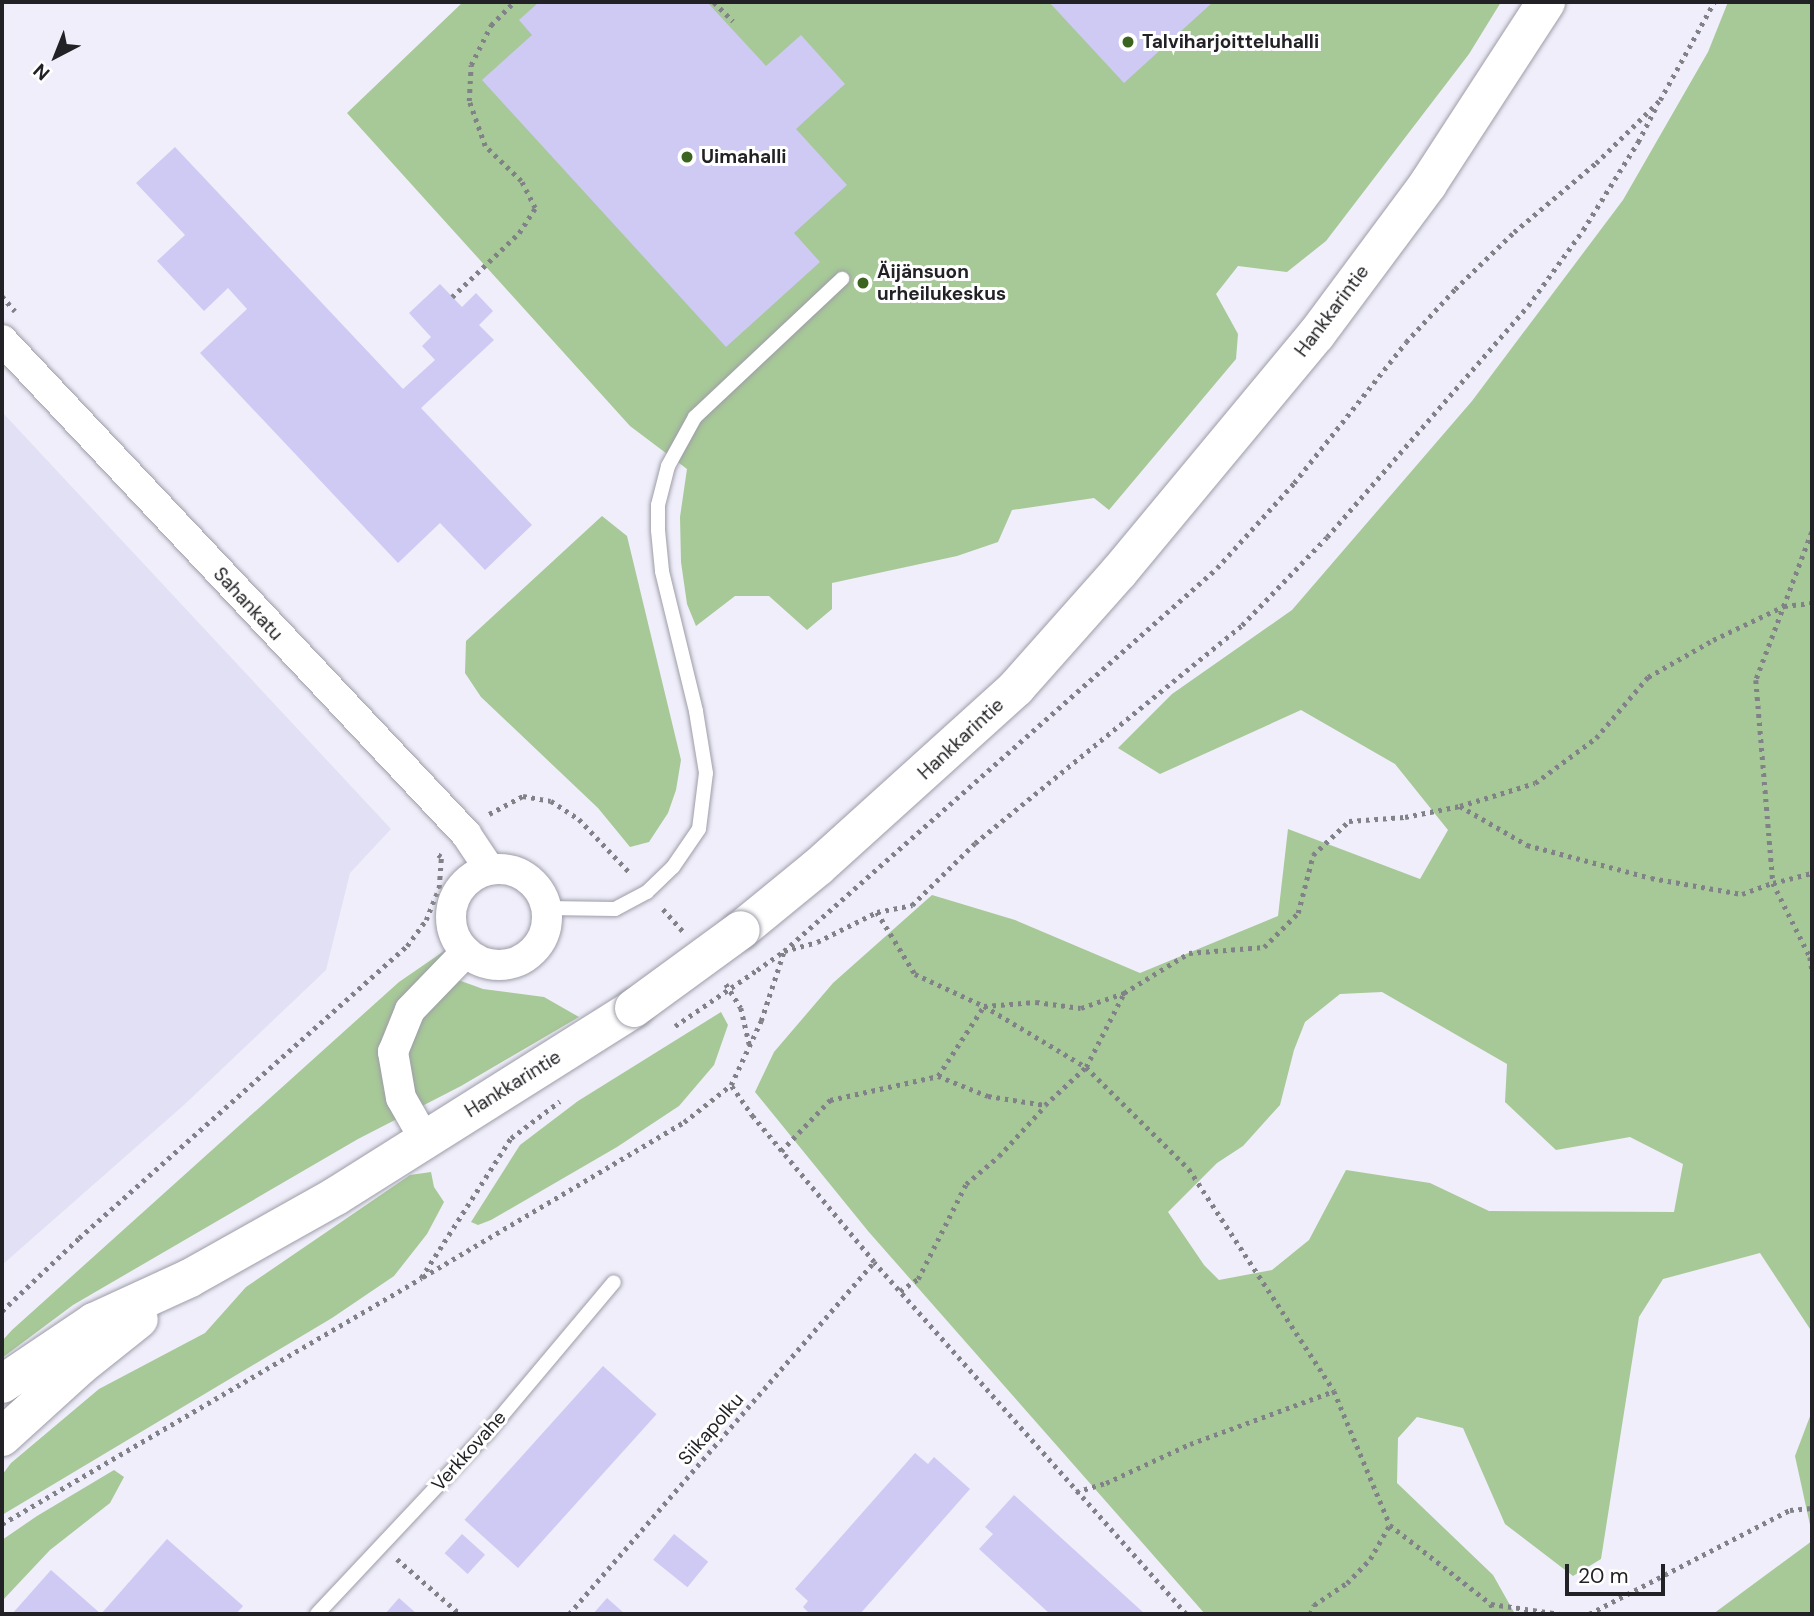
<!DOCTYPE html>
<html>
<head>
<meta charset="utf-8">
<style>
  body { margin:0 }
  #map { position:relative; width:1814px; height:1616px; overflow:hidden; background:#efeefa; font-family:"DM Sans",sans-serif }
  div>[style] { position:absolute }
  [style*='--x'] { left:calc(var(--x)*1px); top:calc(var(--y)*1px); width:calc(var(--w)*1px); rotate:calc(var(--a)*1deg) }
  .built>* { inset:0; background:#e1e0f4 }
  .green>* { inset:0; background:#a7c897 }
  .building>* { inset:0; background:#cecaf4; transform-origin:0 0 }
  .path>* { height:4.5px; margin-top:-2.25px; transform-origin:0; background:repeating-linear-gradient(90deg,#818188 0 3.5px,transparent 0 8.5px) }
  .roads { filter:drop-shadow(0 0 2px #9d9da8) drop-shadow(0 0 2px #9d9da8) }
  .lane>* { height:14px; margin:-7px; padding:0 7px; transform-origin:7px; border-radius:7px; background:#fff }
  .street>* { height:30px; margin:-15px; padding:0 15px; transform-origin:15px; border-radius:15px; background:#fff }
  .street>.ring { margin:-15px; padding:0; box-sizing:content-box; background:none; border:30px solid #fff; border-radius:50% }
  .secondary>* { height:38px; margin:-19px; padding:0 19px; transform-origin:19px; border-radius:19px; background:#fff }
  .path-bridge>* { height:4.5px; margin-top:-2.25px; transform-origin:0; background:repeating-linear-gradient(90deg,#818188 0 3.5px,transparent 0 8.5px) }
  .bridges { filter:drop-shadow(0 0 2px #9d9da8) drop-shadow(0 0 2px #9d9da8) }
  .secondary-bridge>* { height:38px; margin:-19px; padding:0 19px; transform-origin:19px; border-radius:19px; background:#fff }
  .dots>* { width:19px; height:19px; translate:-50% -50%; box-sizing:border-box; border:4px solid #fff; border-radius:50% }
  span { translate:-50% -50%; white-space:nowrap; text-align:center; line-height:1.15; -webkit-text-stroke:6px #fff; paint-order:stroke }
  .poi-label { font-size:19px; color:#222226; font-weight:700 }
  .left { translate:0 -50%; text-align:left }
  .street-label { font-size:19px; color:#222226 }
  .frame { position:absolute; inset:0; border:4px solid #222226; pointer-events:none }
  .north { position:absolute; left:21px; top:21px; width:70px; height:70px; -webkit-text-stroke:5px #fff; paint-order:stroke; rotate:222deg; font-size:19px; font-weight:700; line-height:28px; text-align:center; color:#222226 }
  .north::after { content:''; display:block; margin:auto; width:24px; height:32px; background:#222226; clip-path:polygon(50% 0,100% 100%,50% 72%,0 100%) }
  .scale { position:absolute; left:1565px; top:1564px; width:100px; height:32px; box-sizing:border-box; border:4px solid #222226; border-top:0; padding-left:9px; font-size:21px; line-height:24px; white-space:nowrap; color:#222226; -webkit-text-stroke:5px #fff; paint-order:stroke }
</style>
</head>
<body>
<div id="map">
  <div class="built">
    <div style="clip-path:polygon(2px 412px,391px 829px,350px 873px,326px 970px,185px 1104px,2px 1265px)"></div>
  </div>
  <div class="green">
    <div style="clip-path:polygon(463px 2px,1501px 2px,1469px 54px,1326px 241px,1287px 272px,1238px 266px,1216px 294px,1238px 334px,1236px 359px,1109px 510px,1094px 498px,1012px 510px,998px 542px,957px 556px,832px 583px,832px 609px,807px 630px,769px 596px,735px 596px,696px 626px,687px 604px,681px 562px,680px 517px,687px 469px,630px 426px,347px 113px)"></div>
    <div style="clip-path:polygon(evenodd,1728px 2px,1812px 2px,1812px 1332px,1760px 1253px,1663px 1279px,1639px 1317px,1601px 1559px,1573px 1576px,1505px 1524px,1463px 1428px,1417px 1417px,1398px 1438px,1397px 1483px,1493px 1575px,1515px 1614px,1205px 1614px,868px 1231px,755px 1092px,774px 1052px,833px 983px,932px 895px,1015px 920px,1140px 973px,1278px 916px,1288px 829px,1420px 879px,1448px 830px,1395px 764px,1301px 710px,1160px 774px,1118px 748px,1172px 694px,1292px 610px,1472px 401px,1623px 200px,1708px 52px,1728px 2px,1382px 992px,1507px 1064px,1505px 1102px,1556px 1150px,1630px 1137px,1683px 1164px,1674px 1212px,1489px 1211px,1430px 1183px,1346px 1170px,1309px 1240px,1272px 1270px,1219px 1280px,1204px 1265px,1168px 1212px,1217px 1163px,1243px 1146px,1280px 1105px,1294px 1050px,1305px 1022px,1340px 994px,1382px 992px)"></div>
    <div style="clip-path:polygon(602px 516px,627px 536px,681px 760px,676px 790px,668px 813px,649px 842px,630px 847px,598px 808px,481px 697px,465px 673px,466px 641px)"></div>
    <div style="clip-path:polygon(447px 949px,450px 977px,483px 989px,544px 997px,579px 1017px,461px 1086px,358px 1139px,73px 1305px,2px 1358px,2px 1341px,12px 1330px,399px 982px)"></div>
    <div style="clip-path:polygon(721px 1012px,728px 1025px,714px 1065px,679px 1106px,617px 1147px,491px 1220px,478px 1225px,471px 1222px,520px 1145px,578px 1101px)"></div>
    <div style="clip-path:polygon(431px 1172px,434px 1187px,444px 1202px,427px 1234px,394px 1276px,332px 1318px,2px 1515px,2px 1475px,11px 1463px,99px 1389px,205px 1333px,246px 1287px,410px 1175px)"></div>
    <div style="clip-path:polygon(1812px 1411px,1812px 1534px,1795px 1456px)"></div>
    <div style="clip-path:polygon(114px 1470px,124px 1477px,110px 1503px,50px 1550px,2px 1601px,2px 1540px,37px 1516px)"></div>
    <div style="clip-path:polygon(1812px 1541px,1812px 1614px,1713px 1614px)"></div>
  </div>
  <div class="building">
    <div style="clip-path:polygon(539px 2px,707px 2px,766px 66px,801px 35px,845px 84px,796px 129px,847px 185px,794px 233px,820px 262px,726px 347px,482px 80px,532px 35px,519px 20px)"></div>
    <div style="clip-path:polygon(1049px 2px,1213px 2px,1124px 83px)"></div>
    <div style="clip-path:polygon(175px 147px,403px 389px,435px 360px,422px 346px,431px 337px,409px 313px,440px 284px,462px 307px,476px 293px,493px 311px,479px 325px,494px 340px,421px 408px,532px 525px,485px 570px,440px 523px,398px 563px,200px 353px,247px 309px,228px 288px,204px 311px,157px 261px,185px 235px,136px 183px)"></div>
    <div style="left:603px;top:1366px;width:72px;height:207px;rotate:42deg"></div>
    <div style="clip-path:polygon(915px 1453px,928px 1464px,934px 1457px,970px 1489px,860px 1614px,810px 1614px,803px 1607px,808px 1601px,795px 1589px)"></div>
    <div style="clip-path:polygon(1014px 1495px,1145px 1614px,1050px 1614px,979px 1549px,993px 1534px,985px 1527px)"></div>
    <div style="left:462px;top:1534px;width:31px;height:26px;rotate:42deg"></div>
    <div style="left:674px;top:1534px;width:44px;height:33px;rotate:39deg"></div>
    <div style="clip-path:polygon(167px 1539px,243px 1606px,236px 1614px,101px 1614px)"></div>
    <div style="clip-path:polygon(51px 1570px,101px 1614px,12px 1614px)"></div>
    <div style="clip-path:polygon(399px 1598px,417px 1614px,385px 1614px)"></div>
    <div style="clip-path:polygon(607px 1598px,625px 1614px,593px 1614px)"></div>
  </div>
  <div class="path">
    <div style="--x:714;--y:2;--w:27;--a:45"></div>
    <div style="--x:2;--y:296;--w:20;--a:49"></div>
    <div style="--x:452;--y:297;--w:93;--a:-43.7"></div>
    <div style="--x:519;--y:233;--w:30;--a:-57"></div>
    <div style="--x:535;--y:208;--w:30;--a:-117"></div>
    <div style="--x:521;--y:181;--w:50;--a:-135.8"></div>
    <div style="--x:485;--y:146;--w:48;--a:-109.6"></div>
    <div style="--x:469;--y:101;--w:36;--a:-87"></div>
    <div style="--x:471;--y:65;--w:45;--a:-63.4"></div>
    <div style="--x:491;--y:25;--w:33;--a:-45"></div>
    <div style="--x:1812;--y:532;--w:158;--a:110.7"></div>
    <div style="--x:1756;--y:680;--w:204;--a:85.2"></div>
    <div style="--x:1773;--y:883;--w:40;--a:-14.4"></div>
    <div style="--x:1460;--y:806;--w:78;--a:30.2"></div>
    <div style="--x:1527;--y:845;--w:128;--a:14.9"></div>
    <div style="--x:1651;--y:878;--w:92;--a:10"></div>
    <div style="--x:1742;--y:894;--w:33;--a:-20"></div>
    <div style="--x:1773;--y:883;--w:83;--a:63.4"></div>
    <div style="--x:1810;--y:957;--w:12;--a:81"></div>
    <div style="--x:489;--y:814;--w:38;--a:-28"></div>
    <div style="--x:523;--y:796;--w:28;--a:10"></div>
    <div style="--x:551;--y:801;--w:33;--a:33"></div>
    <div style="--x:579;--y:819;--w:76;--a:46.6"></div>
    <div style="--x:663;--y:909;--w:30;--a:48"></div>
    <div style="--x:877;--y:912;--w:36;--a:-11"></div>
    <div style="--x:912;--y:905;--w:88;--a:-44.5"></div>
    <div style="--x:975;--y:843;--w:345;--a:-39.2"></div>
    <div style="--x:1242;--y:625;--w:122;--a:-46"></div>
    <div style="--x:1327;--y:537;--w:306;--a:-49"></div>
    <div style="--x:1528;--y:306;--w:94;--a:-54.1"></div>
    <div style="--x:1583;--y:230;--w:104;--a:-58"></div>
    <div style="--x:1638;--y:142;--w:42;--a:-62.8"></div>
    <div style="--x:757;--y:970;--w:33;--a:-35"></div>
    <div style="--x:784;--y:951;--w:578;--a:-41.49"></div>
    <div style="--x:1217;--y:568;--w:115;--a:-47.8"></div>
    <div style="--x:1294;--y:483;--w:180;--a:-51.5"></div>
    <div style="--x:1406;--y:342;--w:72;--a:-47.2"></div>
    <div style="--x:1455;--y:289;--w:82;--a:-44"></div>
    <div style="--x:1514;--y:232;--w:107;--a:-40.1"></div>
    <div style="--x:1596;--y:163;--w:90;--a:-44.5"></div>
    <div style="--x:1660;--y:100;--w:112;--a:-61.1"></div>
    <div style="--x:726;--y:984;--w:28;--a:58"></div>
    <div style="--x:741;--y:1008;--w:37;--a:77"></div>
    <div style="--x:938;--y:1076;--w:54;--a:21.8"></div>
    <div style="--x:988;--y:1096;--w:58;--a:9"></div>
    <div style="--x:1045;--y:1105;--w:56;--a:-42.8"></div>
    <div style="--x:1086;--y:1067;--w:83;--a:-62.8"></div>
    <div style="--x:781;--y:1151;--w:71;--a:-46.1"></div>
    <div style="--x:830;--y:1100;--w:111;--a:-12.5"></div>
    <div style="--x:938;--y:1076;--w:84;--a:-56.7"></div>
    <div style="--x:984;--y:1006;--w:52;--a:-4.4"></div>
    <div style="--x:1036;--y:1002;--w:45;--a:7.6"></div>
    <div style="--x:1081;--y:1008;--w:46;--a:-19.2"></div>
    <div style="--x:1124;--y:993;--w:76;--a:-31.6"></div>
    <div style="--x:1189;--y:953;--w:75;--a:-4.6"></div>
    <div style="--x:1264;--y:947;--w:48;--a:-45"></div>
    <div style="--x:1298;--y:913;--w:60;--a:-75.5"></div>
    <div style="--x:1313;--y:855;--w:50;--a:-43.4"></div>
    <div style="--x:1349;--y:821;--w:56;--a:-4.1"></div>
    <div style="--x:1405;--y:817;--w:56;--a:-11.3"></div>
    <div style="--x:1460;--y:806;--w:78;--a:-17"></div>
    <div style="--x:1535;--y:783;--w:76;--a:-36.4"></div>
    <div style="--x:1596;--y:738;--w:80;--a:-49.6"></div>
    <div style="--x:1648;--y:677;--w:75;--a:-29.6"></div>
    <div style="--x:1713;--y:640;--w:79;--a:-25.6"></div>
    <div style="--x:1784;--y:606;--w:28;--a:-6"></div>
    <div style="--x:423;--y:1277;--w:304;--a:-30.7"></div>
    <div style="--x:684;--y:1122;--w:60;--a:-38.2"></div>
    <div style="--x:900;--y:1291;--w:22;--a:-34"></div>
    <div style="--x:918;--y:1279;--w:106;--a:-63.2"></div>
    <div style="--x:966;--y:1184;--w:43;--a:-40.3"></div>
    <div style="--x:999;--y:1156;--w:68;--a:-47.4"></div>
    <div style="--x:2;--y:1311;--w:106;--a:-43.5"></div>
    <div style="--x:79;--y:1238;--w:439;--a:-41.7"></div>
    <div style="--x:407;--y:946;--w:32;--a:-54"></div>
    <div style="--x:426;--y:920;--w:35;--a:-68"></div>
    <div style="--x:439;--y:888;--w:31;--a:-86"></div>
    <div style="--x:441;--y:857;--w:4;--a:-146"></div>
    <div style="--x:1076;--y:1492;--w:31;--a:-17"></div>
    <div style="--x:1106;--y:1483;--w:93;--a:-24.9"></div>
    <div style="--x:1190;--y:1444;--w:153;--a:-20.2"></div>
    <div style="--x:2;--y:1524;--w:486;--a:-30.4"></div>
    <div style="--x:421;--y:1278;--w:166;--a:-57.3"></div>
    <div style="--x:511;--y:1138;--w:61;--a:-37.1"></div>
    <div style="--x:397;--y:1559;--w:84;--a:41.1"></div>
    <div style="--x:1491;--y:1604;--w:10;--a:73"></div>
    <div style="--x:569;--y:1614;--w:466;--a:-49.1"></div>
    <div style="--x:1186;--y:1614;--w:470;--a:-131.6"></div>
    <div style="--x:874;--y:1262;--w:189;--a:-129.8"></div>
    <div style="--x:753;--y:1117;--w:39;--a:-125"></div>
    <div style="--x:731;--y:1085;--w:71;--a:-64.9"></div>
    <div style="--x:761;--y:1021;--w:74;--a:-71.8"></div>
    <div style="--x:784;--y:951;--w:34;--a:-15"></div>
    <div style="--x:817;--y:942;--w:67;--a:-26.6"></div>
    <div style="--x:877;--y:912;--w:73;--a:58.5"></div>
    <div style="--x:915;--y:974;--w:76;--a:24.9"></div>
    <div style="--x:984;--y:1006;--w:119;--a:30.9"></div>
    <div style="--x:1086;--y:1067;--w:145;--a:44.7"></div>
    <div style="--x:1189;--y:1169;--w:265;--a:56.8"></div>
    <div style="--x:1334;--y:1391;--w:145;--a:67.3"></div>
    <div style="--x:1390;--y:1525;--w:128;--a:38"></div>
    <div style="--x:1491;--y:1604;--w:70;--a:8.2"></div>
    <div style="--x:1310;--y:1614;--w:10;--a:-66"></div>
    <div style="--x:1314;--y:1605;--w:40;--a:-34"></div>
    <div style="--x:1347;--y:1583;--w:33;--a:-46"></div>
    <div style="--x:1370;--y:1559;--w:39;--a:-60"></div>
    <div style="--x:1589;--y:1614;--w:226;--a:-27.4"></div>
    <div style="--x:1790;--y:1510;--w:22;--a:-5"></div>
  </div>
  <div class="roads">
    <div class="lane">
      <div style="--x:546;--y:908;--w:69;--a:0.8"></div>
      <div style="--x:615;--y:909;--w:36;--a:-28"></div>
      <div style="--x:647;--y:892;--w:36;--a:-44"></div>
      <div style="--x:673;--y:867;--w:46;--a:-55.6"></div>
      <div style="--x:699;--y:829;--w:56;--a:-82.9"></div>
      <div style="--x:706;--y:773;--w:63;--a:-99.2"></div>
      <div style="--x:696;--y:711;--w:144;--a:-103.7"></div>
      <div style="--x:662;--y:571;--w:41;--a:-95.6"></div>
      <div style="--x:658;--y:530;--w:25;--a:-90"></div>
      <div style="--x:658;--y:505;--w:40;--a:-75.6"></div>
      <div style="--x:668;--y:466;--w:56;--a:-61.1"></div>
      <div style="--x:695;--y:417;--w:202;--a:-43.2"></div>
      <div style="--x:317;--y:1614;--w:251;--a:-46.8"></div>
      <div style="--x:489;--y:1431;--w:194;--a:-50"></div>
    </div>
    <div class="street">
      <div style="--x:2;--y:340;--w:678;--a:46.79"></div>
      <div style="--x:466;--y:834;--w:43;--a:56.3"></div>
      <div class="ring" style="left:451px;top:869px;width:66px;height:66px"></div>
      <div style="--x:425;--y:1140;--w:48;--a:-119.7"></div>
      <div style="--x:401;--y:1098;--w:47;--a:-99.9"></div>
      <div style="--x:393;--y:1052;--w:45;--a:-68"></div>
      <div style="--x:410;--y:1010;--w:81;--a:-46"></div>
    </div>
    <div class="secondary">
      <div style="--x:741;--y:930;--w:99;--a:-39.3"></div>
      <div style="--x:818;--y:867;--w:267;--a:-42.1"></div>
      <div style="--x:1016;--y:688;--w:155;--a:-48.4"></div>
      <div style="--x:1119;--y:572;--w:308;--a:-50.3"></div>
      <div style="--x:1316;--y:335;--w:188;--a:-53.4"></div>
      <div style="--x:1428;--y:184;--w:217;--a:-57"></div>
      <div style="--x:2;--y:1384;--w:111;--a:-34"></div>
      <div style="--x:94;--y:1322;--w:106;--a:-24.6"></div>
      <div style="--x:190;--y:1278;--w:167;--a:-29.3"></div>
      <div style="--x:336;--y:1196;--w:352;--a:-32.2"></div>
      <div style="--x:2;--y:1437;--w:105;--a:-42.3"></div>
      <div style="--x:80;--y:1366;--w:75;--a:-38.5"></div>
    </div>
  </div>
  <div class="path-bridge">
    <div style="--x:675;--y:1026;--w:99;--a:-34.3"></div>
  </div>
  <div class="bridges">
    <div class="secondary-bridge">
      <div style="--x:634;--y:1008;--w:132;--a:-36.1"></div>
    </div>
  </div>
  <div class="dots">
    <div style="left:1128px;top:42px;background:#3a6420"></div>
    <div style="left:687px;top:157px;background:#3a6420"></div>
    <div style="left:863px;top:283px;background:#3a6420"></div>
  </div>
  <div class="poi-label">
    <span class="left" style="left:1142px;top:42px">Talviharjoitteluhalli</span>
    <span class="left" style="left:701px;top:157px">Uimahalli</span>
    <span class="left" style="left:877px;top:283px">Äijänsuon<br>urheilukeskus</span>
  </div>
  <div class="street-label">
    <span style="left:1332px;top:311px;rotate:-53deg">Hankkarintie</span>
    <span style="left:248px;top:604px;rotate:47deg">Sahankatu</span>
    <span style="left:961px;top:739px;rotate:-43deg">Hankkarintie</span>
    <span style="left:513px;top:1084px;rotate:-32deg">Hankkarintie</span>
    <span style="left:711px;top:1429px;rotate:-49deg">Siikapolku</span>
    <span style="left:469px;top:1451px;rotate:-48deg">Verkkovahe</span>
  </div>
  <div class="frame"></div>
  <div class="north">N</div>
  <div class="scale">20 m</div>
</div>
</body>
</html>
